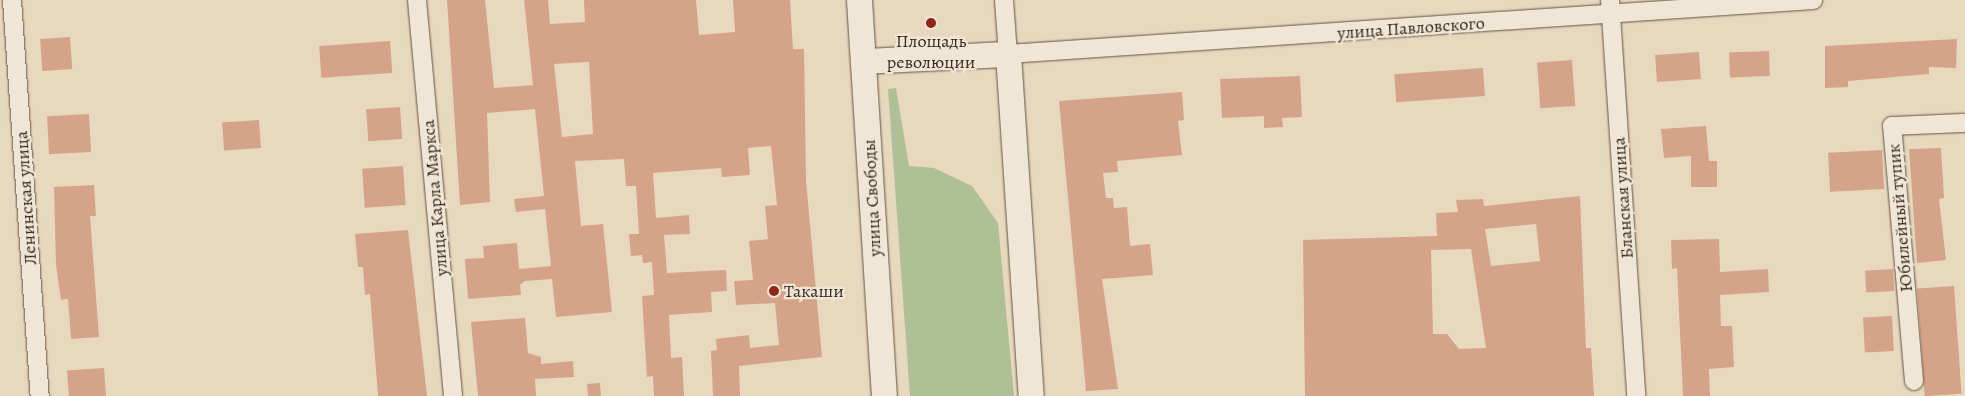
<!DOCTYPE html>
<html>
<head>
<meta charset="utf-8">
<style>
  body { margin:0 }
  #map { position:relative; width:1965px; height:396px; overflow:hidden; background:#e8d9be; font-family:Alegreya,serif }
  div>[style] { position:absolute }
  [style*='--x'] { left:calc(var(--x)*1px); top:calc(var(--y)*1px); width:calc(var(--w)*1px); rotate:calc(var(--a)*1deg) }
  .green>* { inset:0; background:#b0c096 }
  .building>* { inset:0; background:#d5a488; transform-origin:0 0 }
  .roads { filter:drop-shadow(0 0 1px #615444) drop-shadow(0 0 1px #615444) }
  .minor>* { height:18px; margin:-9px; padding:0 9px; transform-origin:9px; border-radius:9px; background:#f0e6d5 }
  .secondary>* { height:25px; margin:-12.5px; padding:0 12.5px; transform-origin:12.5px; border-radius:12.5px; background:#f0e6d5 }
  .dots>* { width:14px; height:14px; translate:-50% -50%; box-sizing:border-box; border:2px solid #f0e6d5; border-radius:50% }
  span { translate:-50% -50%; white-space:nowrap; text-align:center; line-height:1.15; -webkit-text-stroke:4.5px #f0e6d5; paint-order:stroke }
  .street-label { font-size:18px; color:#34281c }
  .poi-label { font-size:18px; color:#34281c }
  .left { translate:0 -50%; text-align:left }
</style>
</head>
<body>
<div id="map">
  <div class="green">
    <div style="clip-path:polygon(896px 88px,909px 166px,934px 168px,972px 186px,998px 223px,1014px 396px,910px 396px,888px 89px)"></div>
  </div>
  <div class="building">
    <div style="clip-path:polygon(evenodd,447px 0,485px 0,494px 88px,533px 85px,524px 0,548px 0,550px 24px,585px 22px,584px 0,696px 0,699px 35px,735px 32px,733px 0,790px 0,793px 49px,804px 49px,806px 180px,822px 357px,739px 366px,740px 396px,713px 396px,711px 351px,717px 350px,716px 339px,749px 335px,750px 348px,779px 345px,775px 303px,736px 305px,734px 281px,753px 280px,749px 241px,768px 239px,765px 206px,777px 205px,771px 146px,748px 148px,750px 175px,722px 177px,721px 168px,653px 173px,656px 218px,689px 215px,690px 234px,664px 235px,667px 273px,726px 270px,727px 291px,711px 292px,712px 312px,669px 315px,671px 358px,682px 357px,684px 396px,654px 396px,653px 376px,647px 377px,642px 296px,654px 295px,652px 262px,643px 263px,642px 255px,631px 256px,629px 234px,639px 234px,636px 186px,626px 186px,624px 159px,575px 161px,581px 226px,603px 224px,612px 312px,556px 317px,552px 279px,525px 281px,520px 285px,521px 295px,468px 299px,465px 259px,484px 258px,483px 246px,517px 243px,519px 269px,551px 266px,545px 209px,516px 212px,514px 199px,544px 196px,535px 109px,487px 113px,490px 202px,460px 205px,447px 0,589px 62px,593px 134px,562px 137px,554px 64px,589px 62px)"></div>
    <div style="left:70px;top:37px;width:32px;height:30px;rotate:86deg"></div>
    <div style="clip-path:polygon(1957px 39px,1956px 68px,1929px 67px,1929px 74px,1848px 81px,1848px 87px,1825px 88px,1825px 46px)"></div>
    <div style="left:390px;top:41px;width:32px;height:71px;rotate:86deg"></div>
    <div style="left:1769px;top:51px;width:25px;height:40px;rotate:88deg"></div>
    <div style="left:1699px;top:52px;width:27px;height:44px;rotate:86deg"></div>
    <div style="left:1572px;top:60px;width:46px;height:35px;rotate:86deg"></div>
    <div style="left:1483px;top:68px;width:28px;height:89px;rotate:86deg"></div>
    <div style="clip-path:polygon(1300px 76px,1302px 117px,1282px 118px,1283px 127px,1264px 128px,1264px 116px,1222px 118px,1220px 79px)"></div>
    <div style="clip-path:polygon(1182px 92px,1184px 120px,1178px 121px,1182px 155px,1117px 161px,1118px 172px,1103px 173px,1106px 198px,1113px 198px,1114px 208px,1127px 207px,1130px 246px,1150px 244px,1153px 275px,1102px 279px,1118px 389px,1086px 391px,1059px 101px)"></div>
    <div style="left:400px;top:107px;width:32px;height:34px;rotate:86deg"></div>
    <div style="left:89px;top:114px;width:38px;height:42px;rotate:87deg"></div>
    <div style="left:259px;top:120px;width:28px;height:37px;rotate:86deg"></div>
    <div style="clip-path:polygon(1706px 126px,1709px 161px,1717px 161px,1717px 187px,1691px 187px,1691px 156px,1664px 158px,1661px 129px)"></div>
    <div style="clip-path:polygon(1941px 148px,1944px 198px,1939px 199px,1946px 260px,1917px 263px,1909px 149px)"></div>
    <div style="left:1882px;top:150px;width:39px;height:54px;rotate:87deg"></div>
    <div style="left:403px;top:166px;width:39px;height:41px;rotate:86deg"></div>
    <div style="clip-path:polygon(94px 185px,96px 216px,90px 216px,99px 337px,71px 339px,68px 299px,61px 300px,56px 265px,54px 187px)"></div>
    <div style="clip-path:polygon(evenodd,1580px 196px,1586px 348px,1591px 348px,1594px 396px,1305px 396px,1303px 240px,1437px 236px,1436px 213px,1458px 212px,1456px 200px,1483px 199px,1484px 206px,1580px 196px,1536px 224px,1540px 261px,1491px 266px,1485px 229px,1536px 224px,1580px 196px,1471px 249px,1486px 348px,1459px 349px,1447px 334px,1433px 334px,1431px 250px,1471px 249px)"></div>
    <div style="clip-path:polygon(408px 230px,427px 396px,378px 396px,370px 294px,365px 295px,363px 267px,358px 267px,355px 234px)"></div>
    <div style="clip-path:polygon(1719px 239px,1720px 272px,1768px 269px,1769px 292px,1720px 295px,1721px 326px,1732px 326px,1734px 367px,1709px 369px,1710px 396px,1683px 396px,1677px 268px,1672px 269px,1671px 240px)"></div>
    <div style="left:1893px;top:269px;width:22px;height:28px;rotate:87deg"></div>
    <div style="left:1954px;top:286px;width:108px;height:37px;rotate:86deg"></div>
    <div style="left:1892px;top:316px;width:35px;height:29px;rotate:87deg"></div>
    <div style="clip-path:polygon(525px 318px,528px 353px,541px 357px,541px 364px,573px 361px,574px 377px,535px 379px,536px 396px,478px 396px,471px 322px)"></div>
    <div style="left:104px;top:368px;width:28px;height:37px;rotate:86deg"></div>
    <div style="left:600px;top:383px;width:13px;height:13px;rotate:86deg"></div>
  </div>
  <div class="roads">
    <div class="minor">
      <div style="--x:12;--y:0;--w:397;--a:86"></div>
      <div style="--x:417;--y:0;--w:398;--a:84.8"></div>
      <div style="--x:1004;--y:0;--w:54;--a:85.8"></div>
      <div style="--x:1008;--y:54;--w:807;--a:-3.84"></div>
      <div style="--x:1610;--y:0;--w:397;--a:86.2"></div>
      <div style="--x:1914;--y:381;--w:256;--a:-94.9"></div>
      <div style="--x:1892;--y:126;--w:73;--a:-2.4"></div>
    </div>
    <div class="secondary">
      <div style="--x:859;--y:0;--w:397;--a:86.4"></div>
      <div style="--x:864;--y:61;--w:144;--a:-2.8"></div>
      <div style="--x:1008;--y:54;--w:343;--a:86.2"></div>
    </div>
  </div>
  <div class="dots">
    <div style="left:931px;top:23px;background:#8f2418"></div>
    <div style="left:774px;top:291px;background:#8f2418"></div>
  </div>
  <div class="street-label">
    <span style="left:1411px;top:28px;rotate:-4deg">улица Павловского</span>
    <span style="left:26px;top:198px;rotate:-94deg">Ленинская улица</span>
    <span style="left:435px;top:198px;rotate:-95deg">улица Карла Маркса</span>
    <span style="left:872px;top:198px;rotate:-93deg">улица Свободы</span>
    <span style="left:1623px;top:198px;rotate:-94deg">Бланская улица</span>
    <span style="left:1900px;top:218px;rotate:-95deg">Юбилейный тупик</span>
  </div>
  <div class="poi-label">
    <span style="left:931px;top:52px">Площадь<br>революции</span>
    <span class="left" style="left:784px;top:291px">Такаши</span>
  </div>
</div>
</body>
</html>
